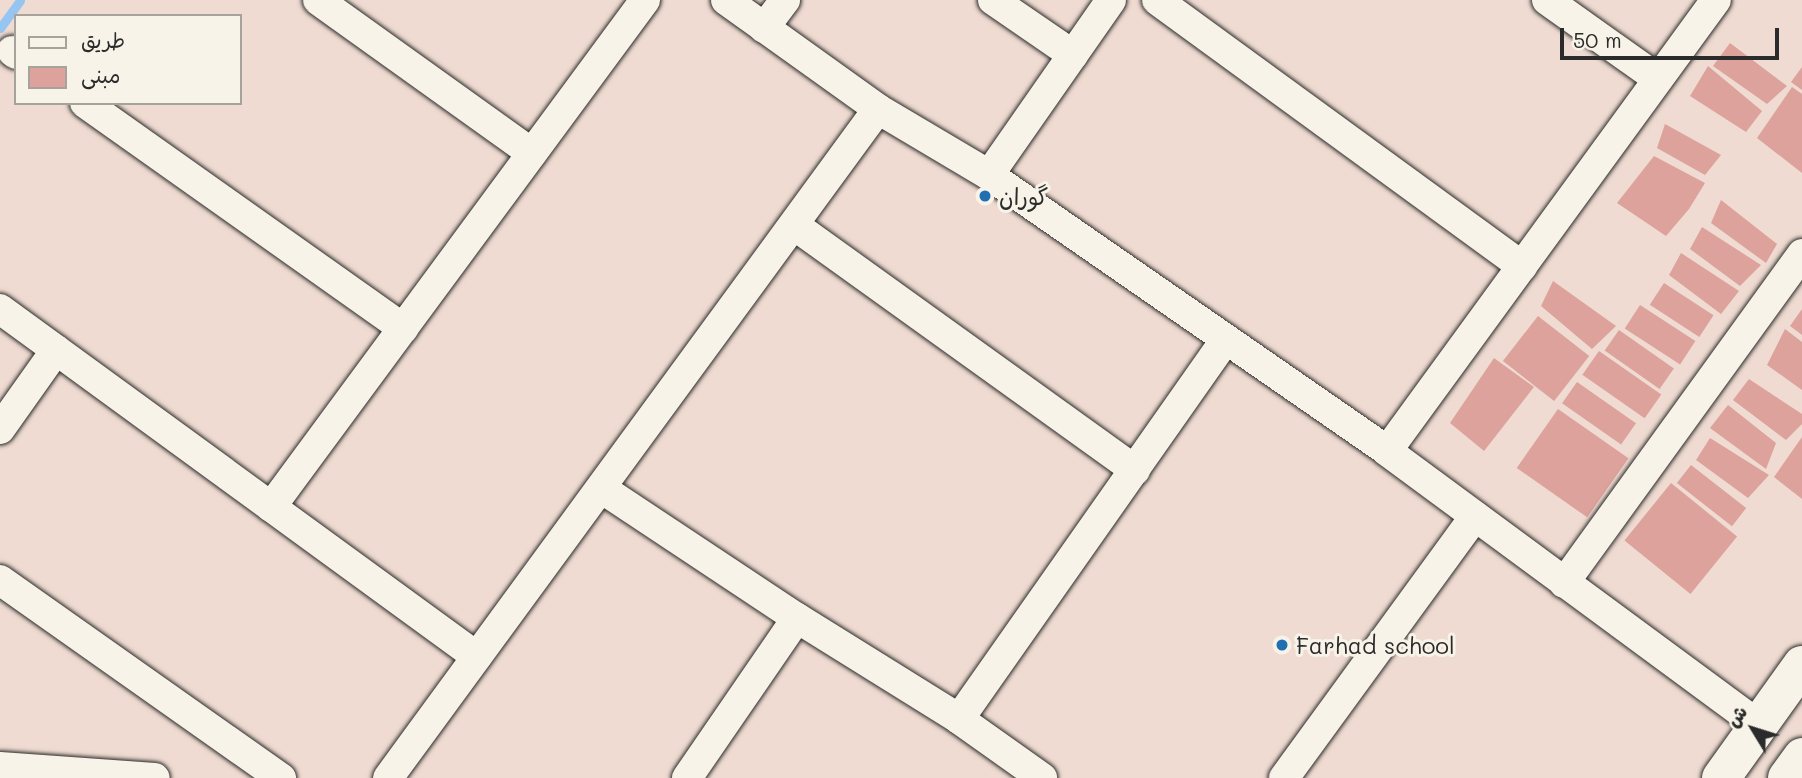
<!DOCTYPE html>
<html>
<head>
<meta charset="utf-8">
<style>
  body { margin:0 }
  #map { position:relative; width:1802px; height:778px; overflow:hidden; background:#efdbd1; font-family:Mali,"Playpen Sans Arabic",sans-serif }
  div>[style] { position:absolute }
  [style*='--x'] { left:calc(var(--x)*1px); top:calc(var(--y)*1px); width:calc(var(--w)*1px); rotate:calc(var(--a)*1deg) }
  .stream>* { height:9px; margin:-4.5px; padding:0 4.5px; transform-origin:4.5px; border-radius:4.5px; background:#97c5f2 }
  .building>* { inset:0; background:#dca29b; transform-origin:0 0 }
  .roads { filter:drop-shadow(0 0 2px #2b2b2b) drop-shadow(0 0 2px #2b2b2b) }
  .minor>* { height:30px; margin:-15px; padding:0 15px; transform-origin:15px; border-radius:15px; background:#f7f3e8 }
  .tertiary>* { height:38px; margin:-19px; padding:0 19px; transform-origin:19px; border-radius:19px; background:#f7f3e8 }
  .dots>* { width:19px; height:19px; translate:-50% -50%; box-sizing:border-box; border:4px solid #f7f3e8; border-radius:50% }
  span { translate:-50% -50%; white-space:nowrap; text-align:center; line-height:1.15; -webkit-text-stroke:6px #f7f3e8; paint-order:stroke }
  .poi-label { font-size:23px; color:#2b2b2b }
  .left { translate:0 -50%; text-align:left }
  .legend { position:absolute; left:14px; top:14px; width:228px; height:91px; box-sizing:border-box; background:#f7f3e8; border:2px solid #a5a39c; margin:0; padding:9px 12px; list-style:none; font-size:21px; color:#2b2b2b }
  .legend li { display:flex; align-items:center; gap:14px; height:35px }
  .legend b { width:35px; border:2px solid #a5a39c }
  .north { position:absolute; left:1718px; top:694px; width:70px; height:70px; -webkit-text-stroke:5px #f7f3e8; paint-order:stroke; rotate:308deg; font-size:19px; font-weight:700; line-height:28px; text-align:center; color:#2b2b2b }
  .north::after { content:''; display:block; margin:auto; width:24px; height:32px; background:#2b2b2b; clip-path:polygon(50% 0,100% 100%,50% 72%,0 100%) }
  .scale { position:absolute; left:1560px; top:28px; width:219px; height:32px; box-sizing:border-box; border:4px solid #2b2b2b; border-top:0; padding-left:9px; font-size:21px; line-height:24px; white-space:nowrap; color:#2b2b2b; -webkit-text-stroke:5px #f7f3e8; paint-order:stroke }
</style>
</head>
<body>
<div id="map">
  <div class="stream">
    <div style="--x:0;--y:28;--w:34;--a:-54"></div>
  </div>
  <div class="building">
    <div style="clip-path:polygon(1730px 43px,1787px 86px,1767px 104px,1713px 66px)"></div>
    <div style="clip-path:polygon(1708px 66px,1762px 111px,1746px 132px,1690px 96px)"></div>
    <div style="clip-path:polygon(1802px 67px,1802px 90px,1791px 82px)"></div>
    <div style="clip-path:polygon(1792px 87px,1802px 94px,1802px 173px,1757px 138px)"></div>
    <div style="clip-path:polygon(1665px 124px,1721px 155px,1705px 175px,1657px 148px)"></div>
    <div style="clip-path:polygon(1654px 156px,1705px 183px,1689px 209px,1666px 236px,1617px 203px)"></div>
    <div style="clip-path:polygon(1721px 200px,1777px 244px,1766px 263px,1711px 223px)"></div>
    <div style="clip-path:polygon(1702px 227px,1761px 265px,1740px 286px,1690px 249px)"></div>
    <div style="clip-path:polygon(1681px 253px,1739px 291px,1721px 314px,1669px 275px)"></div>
    <div style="clip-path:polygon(1553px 281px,1616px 326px,1592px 349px,1541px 306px)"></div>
    <div style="left:1664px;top:283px;width:59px;height:26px;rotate:33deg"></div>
    <div style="left:1640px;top:305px;width:66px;height:28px;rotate:33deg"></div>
    <div style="clip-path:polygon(1802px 309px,1802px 335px,1790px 326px)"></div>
    <div style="left:1538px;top:316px;width:65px;height:57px;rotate:38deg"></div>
    <div style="clip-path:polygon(1785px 329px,1802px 342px,1802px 390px,1767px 365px)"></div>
    <div style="left:1619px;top:330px;width:67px;height:25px;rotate:35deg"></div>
    <div style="left:1599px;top:351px;width:76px;height:29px;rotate:35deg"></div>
    <div style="clip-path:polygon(1494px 358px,1534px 387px,1484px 451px,1450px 423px)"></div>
    <div style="clip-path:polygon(1749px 379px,1802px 414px,1802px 424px,1786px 440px,1733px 400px)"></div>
    <div style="left:1577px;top:382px;width:72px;height:26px;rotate:35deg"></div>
    <div style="clip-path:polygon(1728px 405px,1776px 443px,1766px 469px,1710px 428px)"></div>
    <div style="left:1558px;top:409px;width:86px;height:72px;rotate:35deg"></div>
    <div style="clip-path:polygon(1802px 437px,1802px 499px,1774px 477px)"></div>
    <div style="clip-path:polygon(1710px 438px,1769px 475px,1748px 498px,1696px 460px)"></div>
    <div style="left:1691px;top:465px;width:70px;height:23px;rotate:38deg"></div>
    <div style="left:1671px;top:483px;width:85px;height:74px;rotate:39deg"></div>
  </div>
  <div class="roads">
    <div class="minor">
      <div style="--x:318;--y:0;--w:263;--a:35.6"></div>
      <div style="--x:726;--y:0;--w:187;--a:35.6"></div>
      <div style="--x:878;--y:109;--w:129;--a:30.7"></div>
      <div style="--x:989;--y:175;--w:484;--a:34.7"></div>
      <div style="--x:1387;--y:451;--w:462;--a:36.4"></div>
      <div style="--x:993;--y:0;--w:97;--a:34.5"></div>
      <div style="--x:1157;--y:0;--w:452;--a:36.1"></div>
      <div style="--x:1547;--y:0;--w:136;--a:35.4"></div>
      <div style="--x:764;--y:28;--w:35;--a:-53"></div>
      <div style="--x:12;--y:51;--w:5;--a:37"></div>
      <div style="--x:85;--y:103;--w:390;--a:35.3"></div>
      <div style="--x:989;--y:175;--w:213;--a:-55.1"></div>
      <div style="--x:794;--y:225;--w:420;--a:35.7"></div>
      <div style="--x:0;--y:309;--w:590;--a:36.11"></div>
      <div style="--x:0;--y:429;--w:97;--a:-54.7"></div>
      <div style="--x:1387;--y:451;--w:558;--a:-53.89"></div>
      <div style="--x:601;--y:488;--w:235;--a:33.6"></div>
      <div style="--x:797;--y:618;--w:191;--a:31.9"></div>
      <div style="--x:959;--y:719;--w:102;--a:35.4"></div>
      <div style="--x:271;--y:507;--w:630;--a:-53.58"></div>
      <div style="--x:0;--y:580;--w:344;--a:35.2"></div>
      <div style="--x:1564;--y:583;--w:406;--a:-54.1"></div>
      <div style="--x:959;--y:719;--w:463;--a:-54.9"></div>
      <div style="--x:0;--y:767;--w:155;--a:4.1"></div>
      <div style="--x:388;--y:778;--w:829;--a:-53.78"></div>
      <div style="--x:687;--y:778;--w:194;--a:-55.5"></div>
      <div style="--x:1284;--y:778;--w:324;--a:-53.9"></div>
    </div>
    <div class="tertiary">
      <div style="--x:1721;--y:778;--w:139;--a:-54.4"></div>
      <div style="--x:1787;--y:778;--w:26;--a:-54"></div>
    </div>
  </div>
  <div class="dots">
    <div style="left:985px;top:196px;background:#1f6fb2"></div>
    <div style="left:1282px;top:645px;background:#1f6fb2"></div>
  </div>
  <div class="poi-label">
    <span class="left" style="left:999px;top:196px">گوران</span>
    <span class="left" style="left:1296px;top:645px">Farhad school</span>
  </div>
  <ul class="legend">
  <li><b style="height:9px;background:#f7f3e8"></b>طريق</li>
  <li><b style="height:19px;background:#dca29b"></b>مبنى</li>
  </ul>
  <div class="north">ش</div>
  <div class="scale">50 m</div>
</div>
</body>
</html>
